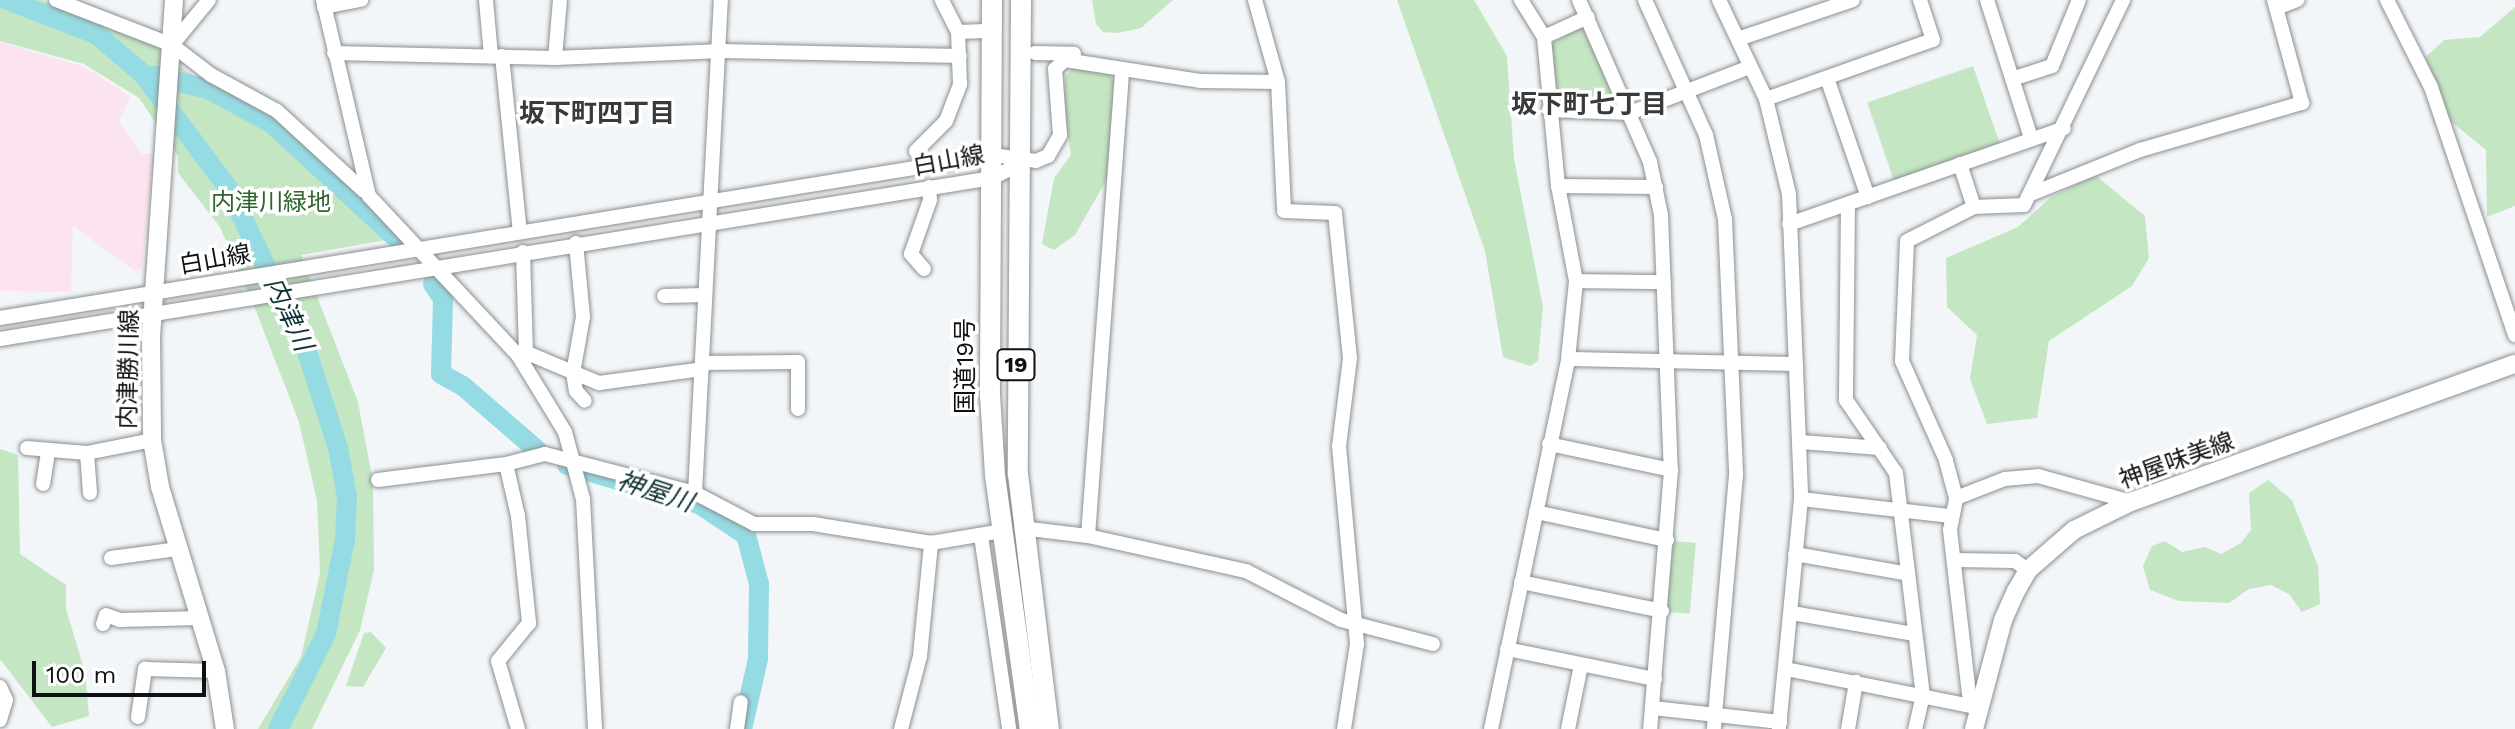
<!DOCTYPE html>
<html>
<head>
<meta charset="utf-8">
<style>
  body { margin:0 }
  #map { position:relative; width:2515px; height:729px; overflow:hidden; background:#f2f6f9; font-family:"Work Sans","Noto Sans JP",sans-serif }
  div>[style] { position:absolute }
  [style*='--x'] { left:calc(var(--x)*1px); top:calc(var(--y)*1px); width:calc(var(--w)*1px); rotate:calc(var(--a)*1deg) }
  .education>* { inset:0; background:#fbe4f0 }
  .green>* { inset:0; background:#c4e6c2; transform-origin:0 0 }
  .river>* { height:20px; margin:-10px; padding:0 10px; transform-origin:10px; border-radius:10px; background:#95dbe3 }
  .roads { filter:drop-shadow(0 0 2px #8b8f91) drop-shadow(0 0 2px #8b8f91) }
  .minor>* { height:14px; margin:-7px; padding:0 7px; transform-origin:7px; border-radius:7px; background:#fff }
  .major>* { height:18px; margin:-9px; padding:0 9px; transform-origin:9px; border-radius:9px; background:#fff }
  .highway>* { height:20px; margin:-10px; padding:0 10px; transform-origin:10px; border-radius:10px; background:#fff }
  span { translate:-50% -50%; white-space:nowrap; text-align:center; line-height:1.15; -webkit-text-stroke:7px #fff; paint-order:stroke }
  .shield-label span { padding:2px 6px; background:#fff; border:2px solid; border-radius:6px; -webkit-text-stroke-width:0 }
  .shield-label { font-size:22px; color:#101112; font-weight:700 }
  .street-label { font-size:24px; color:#101112 }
  .park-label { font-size:24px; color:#2f642f }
  .neighbourhood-label { font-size:26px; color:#383a3d; font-weight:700 }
  .water-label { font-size:26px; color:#103337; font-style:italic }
  .scale { position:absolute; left:32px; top:661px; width:174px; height:36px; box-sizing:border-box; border:4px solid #101112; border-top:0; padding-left:10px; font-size:24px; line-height:28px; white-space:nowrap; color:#101112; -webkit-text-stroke:6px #fff; paint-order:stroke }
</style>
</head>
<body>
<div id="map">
  <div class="education">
    <div style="clip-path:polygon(0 42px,85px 67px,130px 96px,119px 122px,142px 154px,154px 154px,142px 268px,136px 272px,73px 226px,71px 292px,0 291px)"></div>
  </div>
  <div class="green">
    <div style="clip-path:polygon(0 0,42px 0,156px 42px,186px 71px,280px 133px,393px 239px,301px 255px,358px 402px,373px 482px,374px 570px,360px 630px,312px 729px,258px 729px,301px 657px,320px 573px,317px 501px,299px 422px,256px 311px,220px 227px,178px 173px,178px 156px,139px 98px,84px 64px,0 41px)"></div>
    <div style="clip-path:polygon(1092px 0,1173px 0,1141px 28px,1118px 33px,1103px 32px,1096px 24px)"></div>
    <div style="clip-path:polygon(1397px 0,1474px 0,1507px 56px,1514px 159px,1543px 307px,1538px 361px,1530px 366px,1503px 357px,1485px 251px)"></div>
    <div style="clip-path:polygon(2515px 7px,2515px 206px,2487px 217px,2486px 150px,2448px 119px,2425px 58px,2444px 40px,2480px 37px)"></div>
    <div style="clip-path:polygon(1582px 24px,1618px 106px,1557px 105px,1551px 45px)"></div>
    <div style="left:1973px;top:66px;width:83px;height:112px;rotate:71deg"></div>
    <div style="clip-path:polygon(1074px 67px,1109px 74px,1117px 85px,1112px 170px,1075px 235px,1054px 250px,1042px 244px,1054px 178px,1071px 155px,1064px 111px,1065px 77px)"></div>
    <div style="clip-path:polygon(2095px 175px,2145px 216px,2149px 258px,2132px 286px,2049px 341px,2037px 418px,1987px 424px,1970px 379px,1977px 335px,1947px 307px,1946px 258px,2018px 227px,2050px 198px)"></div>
    <div style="clip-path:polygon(0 449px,18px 455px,20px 554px,66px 585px,66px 609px,85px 672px,89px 716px,52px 727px,0 659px)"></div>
    <div style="clip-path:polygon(2268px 480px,2292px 500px,2318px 566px,2320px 604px,2302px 612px,2289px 594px,2271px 585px,2249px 589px,2229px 603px,2179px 601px,2150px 590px,2143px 566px,2152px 546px,2165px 541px,2182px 552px,2205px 547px,2221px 554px,2241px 543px,2251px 530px,2249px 493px)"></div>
    <div style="left:1673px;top:541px;width:23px;height:71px;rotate:5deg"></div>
    <div style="clip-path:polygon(371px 632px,386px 648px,363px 687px,346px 686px,364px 633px)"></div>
  </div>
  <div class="river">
    <div style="--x:7;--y:0;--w:95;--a:20.9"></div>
    <div style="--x:96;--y:34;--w:62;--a:40.4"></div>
    <div style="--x:143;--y:74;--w:142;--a:53.3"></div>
    <div style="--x:228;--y:188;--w:179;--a:64.2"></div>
    <div style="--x:306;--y:349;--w:104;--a:72.1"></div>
    <div style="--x:338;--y:448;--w:50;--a:79.6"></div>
    <div style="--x:347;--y:497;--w:42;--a:92.7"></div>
    <div style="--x:345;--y:539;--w:97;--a:101.3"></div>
    <div style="--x:326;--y:634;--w:106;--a:116.8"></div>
    <div style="--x:154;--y:76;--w:56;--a:13.5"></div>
    <div style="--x:208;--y:89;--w:72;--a:28.4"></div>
    <div style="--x:271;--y:123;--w:168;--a:42.6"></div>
    <div style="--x:433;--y:284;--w:18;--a:56"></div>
    <div style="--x:443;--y:299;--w:75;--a:91.5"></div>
    <div style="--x:441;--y:374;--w:25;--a:29"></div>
    <div style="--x:463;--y:386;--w:98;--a:40.9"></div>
    <div style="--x:567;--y:465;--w:138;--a:16.5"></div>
    <div style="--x:699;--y:504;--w:56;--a:33.4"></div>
    <div style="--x:746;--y:535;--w:51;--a:75.1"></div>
    <div style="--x:759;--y:584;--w:75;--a:90.8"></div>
    <div style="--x:758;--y:659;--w:68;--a:102.8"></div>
  </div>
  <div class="roads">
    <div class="minor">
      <div style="--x:56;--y:0;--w:124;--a:21.2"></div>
      <div style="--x:172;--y:45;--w:49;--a:37.6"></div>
      <div style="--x:211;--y:75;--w:75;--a:28.6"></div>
      <div style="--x:277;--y:111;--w:118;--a:42.6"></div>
      <div style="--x:323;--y:0;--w:201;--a:76.8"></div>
      <div style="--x:369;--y:196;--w:218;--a:46.9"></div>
      <div style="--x:518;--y:355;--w:90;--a:58.6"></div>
      <div style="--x:565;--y:432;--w:69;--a:75"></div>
      <div style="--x:583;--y:499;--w:230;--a:87"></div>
      <div style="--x:486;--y:0;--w:56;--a:84.9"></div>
      <div style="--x:1255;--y:0;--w:85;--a:74.3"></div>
      <div style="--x:1278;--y:82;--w:129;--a:87.3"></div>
      <div style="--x:1284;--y:211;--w:51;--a:2.2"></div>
      <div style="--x:1335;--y:213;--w:146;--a:84.1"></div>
      <div style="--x:1350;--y:358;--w:89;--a:97.1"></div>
      <div style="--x:1339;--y:446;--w:199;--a:84.8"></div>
      <div style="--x:1357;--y:644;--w:86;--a:98.7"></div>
      <div style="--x:1579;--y:0;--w:177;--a:66.3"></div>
      <div style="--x:1650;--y:162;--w:54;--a:78.3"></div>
      <div style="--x:1661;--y:215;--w:255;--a:87.8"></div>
      <div style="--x:1671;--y:470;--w:260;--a:94.6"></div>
      <div style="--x:1645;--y:0;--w:148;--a:65.7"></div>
      <div style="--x:1706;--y:135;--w:86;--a:77.3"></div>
      <div style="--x:1725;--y:219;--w:256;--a:87.5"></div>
      <div style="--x:1736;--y:475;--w:255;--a:95"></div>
      <div style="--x:1719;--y:0;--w:110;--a:64.6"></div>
      <div style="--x:1766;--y:99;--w:98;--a:76.4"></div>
      <div style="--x:1789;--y:194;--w:305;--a:87.7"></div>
      <div style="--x:1801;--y:499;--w:231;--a:95.5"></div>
      <div style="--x:1987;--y:0;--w:145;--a:72.3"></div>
      <div style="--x:2387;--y:0;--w:97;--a:63.2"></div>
      <div style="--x:2431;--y:87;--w:262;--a:71.3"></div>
      <div style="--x:324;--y:7;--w:38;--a:-11"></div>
      <div style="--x:2277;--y:8;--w:22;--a:-22"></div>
      <div style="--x:958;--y:32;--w:34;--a:-2"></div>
      <div style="--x:1544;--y:37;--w:48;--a:-24.4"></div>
      <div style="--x:1738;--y:39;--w:121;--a:-18.7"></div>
      <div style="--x:172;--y:45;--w:58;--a:-50.6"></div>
      <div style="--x:334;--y:53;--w:221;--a:1.3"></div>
      <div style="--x:555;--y:58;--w:167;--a:-2.4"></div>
      <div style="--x:722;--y:51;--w:238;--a:1.2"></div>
      <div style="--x:1035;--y:53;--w:39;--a:1"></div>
      <div style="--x:502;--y:56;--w:177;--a:84.2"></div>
      <div style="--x:555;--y:58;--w:58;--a:-85.1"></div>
      <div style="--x:1827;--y:78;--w:126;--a:71"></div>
      <div style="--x:2012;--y:79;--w:42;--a:-18"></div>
      <div style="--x:2052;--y:66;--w:71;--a:-67.8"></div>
      <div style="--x:1766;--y:99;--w:177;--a:-19.5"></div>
      <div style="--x:1933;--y:40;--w:42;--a:-108"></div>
      <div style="--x:1549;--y:110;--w:81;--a:2.1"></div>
      <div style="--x:1630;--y:113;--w:129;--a:-21"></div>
      <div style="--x:916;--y:151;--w:42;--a:-45"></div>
      <div style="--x:946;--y:121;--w:40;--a:-69"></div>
      <div style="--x:960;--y:84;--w:52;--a:-92.2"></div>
      <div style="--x:958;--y:32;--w:36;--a:-117"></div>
      <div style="--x:1960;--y:164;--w:45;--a:72"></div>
      <div style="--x:1558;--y:186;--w:98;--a:0.6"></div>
      <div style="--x:2031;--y:194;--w:118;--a:-22"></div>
      <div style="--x:2140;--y:150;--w:169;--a:-16.2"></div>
      <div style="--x:2302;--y:103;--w:107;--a:-105.2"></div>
      <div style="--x:1848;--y:204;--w:196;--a:90.6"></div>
      <div style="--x:1846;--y:400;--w:88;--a:55.6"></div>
      <div style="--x:1896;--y:473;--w:224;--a:83.1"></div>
      <div style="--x:1923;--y:695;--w:35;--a:103"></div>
      <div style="--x:1789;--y:224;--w:291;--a:-19.2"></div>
      <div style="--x:576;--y:243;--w:74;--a:84.6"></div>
      <div style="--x:583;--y:317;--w:57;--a:100.1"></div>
      <div style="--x:573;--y:373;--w:18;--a:81"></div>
      <div style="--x:576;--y:391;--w:13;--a:48"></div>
      <div style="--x:523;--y:252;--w:103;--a:88.3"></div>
      <div style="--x:924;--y:269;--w:20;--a:-131"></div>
      <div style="--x:911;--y:254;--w:57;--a:-70.6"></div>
      <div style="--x:930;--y:200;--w:13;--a:-94"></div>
      <div style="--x:1576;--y:281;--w:88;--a:0.7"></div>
      <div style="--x:664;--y:296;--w:41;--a:-1.4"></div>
      <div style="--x:0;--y:318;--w:1006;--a:-9.32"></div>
      <div style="--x:993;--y:155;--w:43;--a:7.9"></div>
      <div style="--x:1036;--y:161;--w:13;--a:-23"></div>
      <div style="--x:1048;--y:156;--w:24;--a:-60"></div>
      <div style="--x:1060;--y:135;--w:66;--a:-94.3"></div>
      <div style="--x:1055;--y:69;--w:13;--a:-42"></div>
      <div style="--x:1065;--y:60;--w:138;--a:8.8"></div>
      <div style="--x:1201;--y:81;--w:77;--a:0.7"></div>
      <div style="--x:0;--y:339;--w:1005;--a:-9.22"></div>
      <div style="--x:992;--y:178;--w:34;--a:-27"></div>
      <div style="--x:518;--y:355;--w:14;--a:0"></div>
      <div style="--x:532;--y:355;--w:73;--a:22.7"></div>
      <div style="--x:599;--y:383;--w:104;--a:-7.7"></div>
      <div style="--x:1568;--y:359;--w:228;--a:1.3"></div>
      <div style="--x:702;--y:363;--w:96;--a:-0.6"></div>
      <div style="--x:798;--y:362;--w:47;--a:90"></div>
      <div style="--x:1801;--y:442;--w:79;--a:4.3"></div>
      <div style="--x:1549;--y:444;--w:125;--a:12"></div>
      <div style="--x:27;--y:448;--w:60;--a:4.8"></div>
      <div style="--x:87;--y:453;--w:66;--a:-11.3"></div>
      <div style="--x:87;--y:453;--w:40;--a:85.7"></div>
      <div style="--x:506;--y:464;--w:53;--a:77"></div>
      <div style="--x:518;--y:516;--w:108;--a:84.1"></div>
      <div style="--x:529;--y:623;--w:49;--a:129.2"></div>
      <div style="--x:498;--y:661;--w:71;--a:73.6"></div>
      <div style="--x:378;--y:480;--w:129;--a:-7.1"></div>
      <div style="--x:506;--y:464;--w:40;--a:-14.4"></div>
      <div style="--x:545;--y:454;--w:155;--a:14.6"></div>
      <div style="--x:695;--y:493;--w:67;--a:27.7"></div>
      <div style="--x:754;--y:524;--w:59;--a:0"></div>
      <div style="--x:813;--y:524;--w:120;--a:9.1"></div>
      <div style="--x:931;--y:543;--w:73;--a:-9.5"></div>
      <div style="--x:43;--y:484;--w:33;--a:-81"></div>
      <div style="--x:695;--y:493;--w:494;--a:-87"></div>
      <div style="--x:1956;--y:498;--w:53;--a:-21.2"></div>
      <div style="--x:2005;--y:479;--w:33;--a:-5"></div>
      <div style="--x:2038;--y:476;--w:97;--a:15.6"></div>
      <div style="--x:1801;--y:499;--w:151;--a:6.5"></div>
      <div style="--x:1536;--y:512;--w:134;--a:12.1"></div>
      <div style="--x:1022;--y:528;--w:66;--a:6.9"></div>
      <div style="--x:1088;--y:536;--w:162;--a:12.5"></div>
      <div style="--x:1246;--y:571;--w:107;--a:27.3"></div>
      <div style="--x:1341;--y:620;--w:95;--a:14.6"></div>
      <div style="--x:981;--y:536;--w:195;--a:81.7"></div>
      <div style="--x:1088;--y:536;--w:467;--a:-85.8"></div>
      <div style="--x:1795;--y:554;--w:111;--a:9.9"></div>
      <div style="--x:111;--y:558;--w:68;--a:-7.7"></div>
      <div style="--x:1954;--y:560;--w:61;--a:0.9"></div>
      <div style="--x:2015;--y:561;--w:16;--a:35"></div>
      <div style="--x:1521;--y:582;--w:144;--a:11.6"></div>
      <div style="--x:1792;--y:613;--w:123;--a:9.8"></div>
      <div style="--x:103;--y:624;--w:9;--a:-72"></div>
      <div style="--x:106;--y:615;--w:15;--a:20"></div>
      <div style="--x:120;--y:620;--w:80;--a:-1.4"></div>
      <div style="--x:1507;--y:649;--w:151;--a:11.5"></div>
      <div style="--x:1786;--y:669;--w:194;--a:11.3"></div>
      <div style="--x:1976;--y:707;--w:15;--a:-118"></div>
      <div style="--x:1969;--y:694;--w:165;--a:-96.6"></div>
      <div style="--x:1950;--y:530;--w:33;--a:-79"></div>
      <div style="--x:1956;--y:498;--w:39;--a:-105"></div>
      <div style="--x:1946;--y:460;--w:108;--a:-114"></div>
      <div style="--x:1902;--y:361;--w:120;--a:-87.6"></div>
      <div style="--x:1907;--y:241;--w:75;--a:-26.9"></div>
      <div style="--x:1974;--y:207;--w:50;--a:-2.3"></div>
      <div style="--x:2024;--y:205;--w:228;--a:-64.2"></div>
      <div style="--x:0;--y:687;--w:14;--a:65"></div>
      <div style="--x:6;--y:700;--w:21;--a:107"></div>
      <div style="--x:1653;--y:708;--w:128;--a:6.3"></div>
      <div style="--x:138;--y:717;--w:49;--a:-81.7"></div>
      <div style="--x:145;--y:669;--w:71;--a:1.6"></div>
      <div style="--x:737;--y:729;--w:27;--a:-82"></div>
      <div style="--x:901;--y:729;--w:75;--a:-75.4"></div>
      <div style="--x:920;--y:656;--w:114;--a:-84.4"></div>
      <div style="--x:1491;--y:729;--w:378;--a:-78.2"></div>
      <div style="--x:1568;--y:359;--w:78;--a:-84.1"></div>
      <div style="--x:1576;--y:281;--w:97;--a:-100.7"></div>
      <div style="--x:1558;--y:186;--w:150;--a:-95.4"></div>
      <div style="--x:1544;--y:37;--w:44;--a:-121.9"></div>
      <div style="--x:1568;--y:729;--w:65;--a:-78.5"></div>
      <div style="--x:1848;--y:729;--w:48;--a:-80.3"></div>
    </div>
    <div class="major">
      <div style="--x:174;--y:0;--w:337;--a:93.9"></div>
      <div style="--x:151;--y:336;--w:104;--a:89.4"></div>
      <div style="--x:152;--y:440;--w:48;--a:80.3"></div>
      <div style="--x:160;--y:487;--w:192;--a:73.1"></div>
      <div style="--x:216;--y:671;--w:59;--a:81.2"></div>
      <div style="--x:1974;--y:729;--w:113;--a:-75.1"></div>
      <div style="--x:2003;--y:620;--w:32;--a:-66"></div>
      <div style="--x:2016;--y:591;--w:24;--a:-60"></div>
      <div style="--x:2028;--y:570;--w:61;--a:-41"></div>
      <div style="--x:2074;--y:530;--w:64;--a:-26.2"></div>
      <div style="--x:2131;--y:502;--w:408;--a:-19.8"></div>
    </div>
    <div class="highway">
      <div style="--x:992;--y:0;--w:395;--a:90.3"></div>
      <div style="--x:990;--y:395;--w:80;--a:86.4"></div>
      <div style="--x:995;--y:475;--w:256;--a:82.2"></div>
      <div style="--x:1021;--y:0;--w:474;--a:90.4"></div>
      <div style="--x:1018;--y:474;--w:257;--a:83.1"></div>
    </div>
  </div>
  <div class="shield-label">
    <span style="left:1016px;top:365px">19</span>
  </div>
  <div class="street-label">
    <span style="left:949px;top:161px;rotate:-10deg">白山線</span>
    <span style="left:215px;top:260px;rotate:-10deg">白山線</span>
    <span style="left:966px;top:366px;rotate:-90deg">国道19号</span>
    <span style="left:129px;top:369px;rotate:-89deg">内津勝川線</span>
    <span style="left:2177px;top:461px;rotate:-20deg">神屋味美線</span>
  </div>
  <div class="park-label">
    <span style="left:271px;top:203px">内津川緑地</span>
  </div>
  <div class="neighbourhood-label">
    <span style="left:1589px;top:105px">坂下町七丁目</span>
    <span style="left:597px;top:114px">坂下町四丁目</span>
  </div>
  <div class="water-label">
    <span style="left:288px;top:314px;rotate:65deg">内津川</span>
    <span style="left:655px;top:492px;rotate:18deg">神屋川</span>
  </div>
  <div class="scale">100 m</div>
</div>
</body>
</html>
